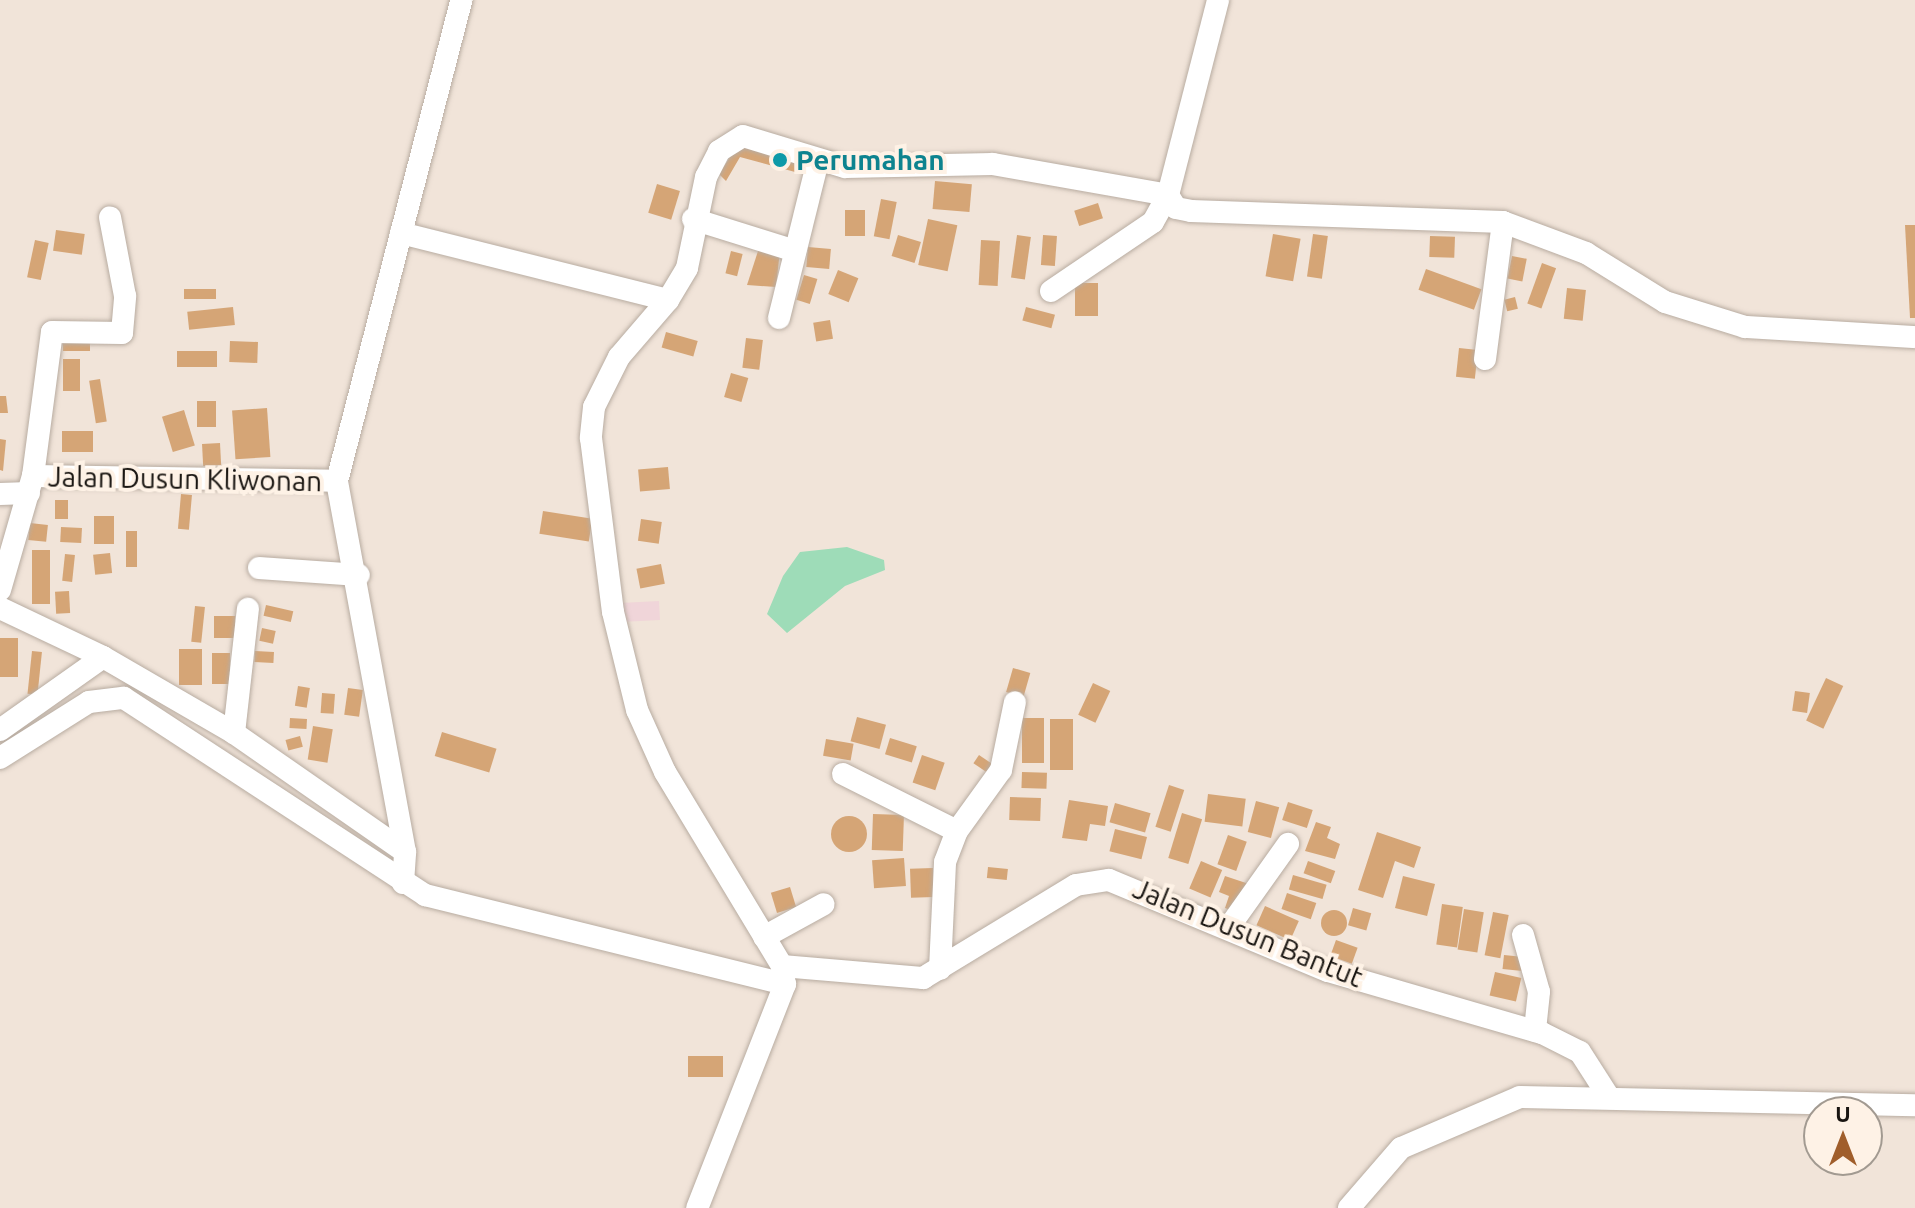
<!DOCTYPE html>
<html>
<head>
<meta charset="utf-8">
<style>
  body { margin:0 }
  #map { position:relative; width:1915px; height:1208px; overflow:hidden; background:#f1e4d9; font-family:Ubuntu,sans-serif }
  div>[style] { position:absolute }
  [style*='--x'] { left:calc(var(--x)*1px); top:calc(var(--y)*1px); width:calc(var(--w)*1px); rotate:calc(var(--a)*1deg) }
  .commercial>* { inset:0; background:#f0d5d9; transform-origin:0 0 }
  .green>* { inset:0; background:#9edcb8 }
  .building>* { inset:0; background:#d5a576; transform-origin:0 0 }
  .round { border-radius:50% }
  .roads { filter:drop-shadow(0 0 2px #b8aca1) drop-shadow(0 0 2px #b8aca1) }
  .minor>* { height:22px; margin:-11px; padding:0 11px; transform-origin:11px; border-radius:11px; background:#fff }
  .dots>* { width:22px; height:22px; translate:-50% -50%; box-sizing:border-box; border:4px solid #fef2e6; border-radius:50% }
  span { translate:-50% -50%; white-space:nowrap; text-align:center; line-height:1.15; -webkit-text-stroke:8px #fef2e6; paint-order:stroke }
  .culture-label { font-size:28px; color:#0d838f; font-weight:700 }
  .left { translate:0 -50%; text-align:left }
  .street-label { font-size:28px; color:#191511 }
  .north { position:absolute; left:1803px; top:1096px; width:80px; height:80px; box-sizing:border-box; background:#fef2e6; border:2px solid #a29a91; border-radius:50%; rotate:0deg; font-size:22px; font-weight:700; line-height:32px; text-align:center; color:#191511 }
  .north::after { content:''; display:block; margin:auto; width:28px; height:36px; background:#a05e2b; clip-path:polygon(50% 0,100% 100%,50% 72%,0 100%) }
</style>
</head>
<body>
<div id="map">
  <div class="commercial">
    <div style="left:659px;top:601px;width:19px;height:39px;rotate:87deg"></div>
  </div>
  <div class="green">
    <div style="clip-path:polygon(847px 547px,884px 560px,885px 570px,845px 586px,787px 633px,767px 614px,783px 576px,800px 552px)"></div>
  </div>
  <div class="building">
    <div style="clip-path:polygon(738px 145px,811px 161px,806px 175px,740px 157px,726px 181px,719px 174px)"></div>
    <div style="left:935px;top:181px;width:37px;height:28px;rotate:5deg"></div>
    <div style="left:657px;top:184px;width:24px;height:30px;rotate:17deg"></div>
    <div style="left:881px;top:199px;width:16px;height:38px;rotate:11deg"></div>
    <div style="left:1098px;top:203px;width:16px;height:25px;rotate:72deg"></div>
    <div style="left:865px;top:210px;width:26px;height:20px;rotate:90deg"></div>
    <div style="left:928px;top:219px;width:30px;height:47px;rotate:12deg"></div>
    <div style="clip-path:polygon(1905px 225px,1915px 225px,1915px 318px,1910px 318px)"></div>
    <div style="left:56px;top:230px;width:29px;height:21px;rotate:8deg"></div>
    <div style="left:1273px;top:234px;width:28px;height:43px;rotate:10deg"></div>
    <div style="left:1313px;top:234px;width:15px;height:43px;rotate:8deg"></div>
    <div style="left:898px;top:235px;width:24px;height:22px;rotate:17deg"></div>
    <div style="left:1017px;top:235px;width:14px;height:43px;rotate:8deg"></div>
    <div style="left:1043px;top:235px;width:14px;height:30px;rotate:4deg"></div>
    <div style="left:1430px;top:236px;width:25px;height:21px;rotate:2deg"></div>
    <div style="left:35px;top:240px;width:14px;height:38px;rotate:12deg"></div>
    <div style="left:981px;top:240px;width:19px;height:45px;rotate:3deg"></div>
    <div style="left:808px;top:247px;width:23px;height:20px;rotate:5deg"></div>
    <div style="clip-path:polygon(759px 248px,780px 251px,776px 287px,747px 285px)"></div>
    <div style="left:731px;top:251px;width:12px;height:23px;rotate:14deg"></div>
    <div style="left:1512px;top:256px;width:15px;height:23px;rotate:11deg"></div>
    <div style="left:1542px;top:263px;width:15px;height:43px;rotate:20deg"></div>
    <div style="left:1426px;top:269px;width:59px;height:22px;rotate:20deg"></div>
    <div style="left:838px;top:270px;width:22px;height:26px;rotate:22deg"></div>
    <div style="left:804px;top:275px;width:14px;height:26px;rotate:17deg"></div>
    <div style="left:1075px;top:283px;width:23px;height:33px"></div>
    <div style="left:1567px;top:288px;width:19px;height:31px;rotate:6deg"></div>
    <div style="left:216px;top:289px;width:10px;height:32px;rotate:90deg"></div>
    <div style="left:1515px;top:297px;width:12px;height:11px;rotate:76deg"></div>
    <div style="left:233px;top:307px;width:18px;height:46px;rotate:84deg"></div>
    <div style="left:1026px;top:307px;width:30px;height:14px;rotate:15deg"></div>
    <div style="left:830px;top:320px;width:19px;height:17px;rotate:81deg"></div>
    <div style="left:666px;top:332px;width:33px;height:16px;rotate:16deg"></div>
    <div style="left:63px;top:334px;width:27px;height:17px"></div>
    <div style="left:746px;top:338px;width:17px;height:30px;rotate:7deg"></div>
    <div style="left:230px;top:341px;width:28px;height:21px;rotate:2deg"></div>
    <div style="left:1459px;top:348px;width:19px;height:29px;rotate:6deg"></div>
    <div style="left:177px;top:351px;width:40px;height:16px"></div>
    <div style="left:63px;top:359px;width:17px;height:32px"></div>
    <div style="left:731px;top:373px;width:18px;height:25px;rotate:16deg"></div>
    <div style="left:100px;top:379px;width:43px;height:11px;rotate:81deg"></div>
    <div style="clip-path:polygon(0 396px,6px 396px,8px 413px,0 413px)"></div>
    <div style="left:197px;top:401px;width:19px;height:26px"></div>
    <div style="left:267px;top:408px;width:49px;height:35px;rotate:86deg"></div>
    <div style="left:184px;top:410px;width:37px;height:23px;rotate:73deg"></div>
    <div style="left:62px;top:431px;width:31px;height:21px"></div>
    <div style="clip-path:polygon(0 439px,6px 440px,3px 471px,0 470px)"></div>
    <div style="left:220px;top:443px;width:22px;height:18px;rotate:87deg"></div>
    <div style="left:668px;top:467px;width:22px;height:30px;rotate:85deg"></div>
    <div style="left:181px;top:494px;width:11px;height:35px;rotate:5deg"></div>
    <div style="left:55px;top:500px;width:13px;height:19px"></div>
    <div style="left:543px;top:511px;width:50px;height:23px;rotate:9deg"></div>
    <div style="left:94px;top:516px;width:20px;height:28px"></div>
    <div style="left:641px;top:519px;width:21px;height:22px;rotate:8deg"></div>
    <div style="left:30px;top:523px;width:18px;height:17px;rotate:6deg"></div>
    <div style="left:61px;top:527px;width:21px;height:15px;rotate:3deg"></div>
    <div style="left:126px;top:531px;width:11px;height:36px"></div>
    <div style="left:32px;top:550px;width:18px;height:54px"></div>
    <div style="left:110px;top:553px;width:20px;height:17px;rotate:84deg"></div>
    <div style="left:65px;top:554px;width:10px;height:27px;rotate:6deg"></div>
    <div style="left:661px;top:564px;width:20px;height:25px;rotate:79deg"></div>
    <div style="left:69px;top:591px;width:22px;height:14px;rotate:87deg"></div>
    <div style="left:266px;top:605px;width:28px;height:11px;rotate:13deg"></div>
    <div style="left:195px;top:606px;width:10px;height:36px;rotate:6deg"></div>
    <div style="left:214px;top:616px;width:21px;height:22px"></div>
    <div style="left:262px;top:628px;width:14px;height:13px;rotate:12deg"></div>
    <div style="left:0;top:638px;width:18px;height:39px"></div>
    <div style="left:179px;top:649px;width:23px;height:36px"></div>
    <div style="left:32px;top:651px;width:10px;height:43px;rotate:6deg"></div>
    <div style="left:255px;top:651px;width:19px;height:11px;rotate:3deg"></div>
    <div style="left:212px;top:653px;width:18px;height:31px"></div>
    <div style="left:1013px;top:668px;width:18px;height:25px;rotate:16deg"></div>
    <div style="left:1826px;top:678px;width:19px;height:47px;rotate:25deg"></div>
    <div style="left:1093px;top:683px;width:19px;height:35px;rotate:25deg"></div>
    <div style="left:298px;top:686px;width:12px;height:20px;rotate:9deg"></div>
    <div style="left:348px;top:688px;width:15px;height:27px;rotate:8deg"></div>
    <div style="left:1795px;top:691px;width:15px;height:20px;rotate:8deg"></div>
    <div style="left:322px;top:693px;width:13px;height:20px;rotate:4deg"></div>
    <div style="left:857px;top:717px;width:30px;height:25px;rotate:15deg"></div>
    <div style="left:290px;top:718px;width:17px;height:10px;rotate:3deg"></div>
    <div style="left:1022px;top:718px;width:22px;height:45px"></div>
    <div style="left:1050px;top:719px;width:23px;height:51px"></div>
    <div style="left:313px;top:726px;width:20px;height:34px;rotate:9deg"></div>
    <div style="left:442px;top:732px;width:57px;height:25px;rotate:17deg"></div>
    <div style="left:300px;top:736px;width:11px;height:15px;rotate:75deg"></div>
    <div style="left:890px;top:738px;width:28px;height:17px;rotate:17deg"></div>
    <div style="left:826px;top:739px;width:28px;height:17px;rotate:10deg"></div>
    <div style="left:922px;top:755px;width:24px;height:29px;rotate:19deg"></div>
    <div style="left:979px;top:755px;width:22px;height:10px;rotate:34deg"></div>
    <div style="left:1022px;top:772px;width:25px;height:16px;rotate:2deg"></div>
    <div style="left:1169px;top:785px;width:16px;height:44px;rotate:18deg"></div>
    <div style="left:1208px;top:794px;width:38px;height:28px;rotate:7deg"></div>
    <div style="left:1010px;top:797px;width:31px;height:23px;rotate:2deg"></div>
    <div style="clip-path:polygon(1069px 800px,1108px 806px,1105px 826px,1090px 824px,1087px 841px,1062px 838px)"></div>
    <div style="left:1256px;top:801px;width:24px;height:32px;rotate:15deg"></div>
    <div style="left:1288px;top:802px;width:26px;height:19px;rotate:18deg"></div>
    <div style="left:1115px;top:803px;width:37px;height:20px;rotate:16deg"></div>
    <div style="left:1182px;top:813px;width:21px;height:47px;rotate:17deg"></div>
    <div style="left:873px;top:814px;width:31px;height:36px;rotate:2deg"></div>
    <div class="round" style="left:831px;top:816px;width:36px;height:36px"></div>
    <div style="clip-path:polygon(1316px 822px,1331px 827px,1327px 838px,1340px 844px,1335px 859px,1305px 851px)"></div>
    <div style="left:1115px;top:829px;width:33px;height:23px;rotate:14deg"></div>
    <div style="clip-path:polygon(1377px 832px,1421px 847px,1414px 868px,1395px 861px,1383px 898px,1358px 890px)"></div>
    <div style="left:1228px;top:835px;width:20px;height:31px;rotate:20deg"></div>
    <div style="left:904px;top:858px;width:28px;height:32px;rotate:86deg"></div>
    <div style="left:1201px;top:861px;width:23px;height:30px;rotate:23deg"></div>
    <div style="left:1308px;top:861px;width:29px;height:13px;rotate:20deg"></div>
    <div style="left:988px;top:867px;width:20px;height:11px;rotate:6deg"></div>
    <div style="left:933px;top:868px;width:29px;height:23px;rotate:88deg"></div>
    <div style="left:1293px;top:875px;width:35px;height:15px;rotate:16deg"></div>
    <div style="clip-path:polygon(1225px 876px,1249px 884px,1236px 912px,1225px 908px,1229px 896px,1219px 892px)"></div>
    <div style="left:1403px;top:876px;width:33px;height:33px;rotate:14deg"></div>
    <div style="left:790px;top:887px;width:21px;height:20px;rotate:73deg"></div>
    <div style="left:1287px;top:893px;width:31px;height:17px;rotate:19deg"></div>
    <div style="left:1442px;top:904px;width:21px;height:41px;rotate:8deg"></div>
    <div style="left:1265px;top:906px;width:37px;height:21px;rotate:24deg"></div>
    <div style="left:1353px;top:908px;width:19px;height:18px;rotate:16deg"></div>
    <div style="left:1464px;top:909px;width:20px;height:41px;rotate:9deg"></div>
    <div class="round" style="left:1321px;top:910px;width:26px;height:26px"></div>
    <div style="left:1493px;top:912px;width:16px;height:44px;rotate:11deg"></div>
    <div style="left:1336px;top:940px;width:23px;height:17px;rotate:20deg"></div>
    <div style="left:1504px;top:955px;width:20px;height:14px;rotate:6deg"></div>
    <div style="left:1495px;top:972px;width:27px;height:24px;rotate:13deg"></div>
    <div style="left:688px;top:1056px;width:35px;height:21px"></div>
  </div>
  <div class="roads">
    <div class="minor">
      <div style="--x:1168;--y:195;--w:15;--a:58"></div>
      <div style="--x:1176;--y:208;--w:15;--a:11"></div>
      <div style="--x:1191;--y:211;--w:312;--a:2"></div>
      <div style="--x:1503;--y:222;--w:89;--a:20.5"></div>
      <div style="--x:1586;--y:253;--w:93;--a:31.8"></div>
      <div style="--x:1665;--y:302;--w:84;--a:17.4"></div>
      <div style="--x:1745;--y:327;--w:170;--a:3.4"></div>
      <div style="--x:693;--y:219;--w:107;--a:17.4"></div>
      <div style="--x:401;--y:233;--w:275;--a:14.1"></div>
      <div style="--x:668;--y:300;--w:75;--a:130.7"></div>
      <div style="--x:619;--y:357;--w:56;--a:116.6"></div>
      <div style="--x:594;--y:407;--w:31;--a:96"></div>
      <div style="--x:591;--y:438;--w:175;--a:82.8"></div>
      <div style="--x:613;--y:612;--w:101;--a:76.2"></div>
      <div style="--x:637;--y:710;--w:68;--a:65.7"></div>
      <div style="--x:665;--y:772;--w:227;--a:58.9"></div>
      <div style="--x:782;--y:966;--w:18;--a:81"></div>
      <div style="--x:785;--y:984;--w:241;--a:111.4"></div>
      <div style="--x:1051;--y:291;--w:123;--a:-34.1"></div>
      <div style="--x:1153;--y:222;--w:31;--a:-61"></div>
      <div style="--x:1168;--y:195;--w:201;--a:-75.6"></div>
      <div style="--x:668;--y:300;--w:37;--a:-59"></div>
      <div style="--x:687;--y:268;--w:93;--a:-78.2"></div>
      <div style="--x:706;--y:177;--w:29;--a:-63"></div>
      <div style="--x:719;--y:151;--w:28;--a:-32"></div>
      <div style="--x:743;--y:136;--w:107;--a:16.9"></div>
      <div style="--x:845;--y:167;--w:148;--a:-1.2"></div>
      <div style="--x:993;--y:164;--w:178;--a:10"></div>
      <div style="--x:779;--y:318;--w:163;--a:-76.1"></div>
      <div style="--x:1485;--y:359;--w:138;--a:-82.5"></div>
      <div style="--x:33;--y:476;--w:304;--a:0.9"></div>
      <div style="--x:0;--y:494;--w:29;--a:-2"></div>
      <div style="--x:259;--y:568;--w:100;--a:4"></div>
      <div style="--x:0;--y:590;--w:119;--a:-73.9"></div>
      <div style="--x:33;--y:476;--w:145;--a:-82.5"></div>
      <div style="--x:52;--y:332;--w:70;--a:0.8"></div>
      <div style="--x:122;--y:333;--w:37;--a:-85"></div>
      <div style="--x:125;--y:296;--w:80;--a:-100.8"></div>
      <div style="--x:0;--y:608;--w:114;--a:25.4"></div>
      <div style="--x:0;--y:730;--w:126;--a:-35.3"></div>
      <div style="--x:103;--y:657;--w:151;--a:30.1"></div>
      <div style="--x:234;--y:733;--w:208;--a:34.8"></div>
      <div style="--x:234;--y:733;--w:125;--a:-83.6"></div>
      <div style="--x:0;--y:758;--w:105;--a:-32.2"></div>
      <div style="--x:89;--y:702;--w:35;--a:-7"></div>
      <div style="--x:124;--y:698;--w:360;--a:33.2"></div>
      <div style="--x:425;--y:895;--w:371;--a:13.9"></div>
      <div style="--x:843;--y:774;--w:127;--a:26.6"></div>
      <div style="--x:403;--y:883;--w:31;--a:-86"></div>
      <div style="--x:405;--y:852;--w:377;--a:-100.4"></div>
      <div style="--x:337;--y:481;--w:497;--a:-75.5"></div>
      <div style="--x:1229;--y:927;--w:102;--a:-54.6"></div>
      <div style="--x:1523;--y:935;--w:59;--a:74.3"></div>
      <div style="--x:1539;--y:992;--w:39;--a:96"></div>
      <div style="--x:764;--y:937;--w:68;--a:-28.8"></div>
      <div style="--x:782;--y:966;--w:142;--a:4.9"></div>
      <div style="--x:923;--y:978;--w:179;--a:-31.3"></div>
      <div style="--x:1076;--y:885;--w:33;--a:-9"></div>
      <div style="--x:1109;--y:880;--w:237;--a:22.6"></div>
      <div style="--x:1328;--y:971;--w:223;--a:16.2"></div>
      <div style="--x:1542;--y:1033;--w:42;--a:26.6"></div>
      <div style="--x:1580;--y:1052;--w:50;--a:57.3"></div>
      <div style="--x:940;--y:969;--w:107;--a:-87.3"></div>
      <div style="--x:945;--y:862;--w:33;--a:-69"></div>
      <div style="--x:957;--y:831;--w:75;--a:-54.2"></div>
      <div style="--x:1001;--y:770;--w:69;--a:-78.4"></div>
      <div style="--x:1349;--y:1208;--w:79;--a:-49.1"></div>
      <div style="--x:1401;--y:1148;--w:129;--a:-23.2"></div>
      <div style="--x:1520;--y:1097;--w:395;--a:1.2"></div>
    </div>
  </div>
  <div class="dots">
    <div style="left:780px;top:160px;background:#0f9aa8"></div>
  </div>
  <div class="culture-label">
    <span class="left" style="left:796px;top:160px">Perumahan</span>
  </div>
  <div class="street-label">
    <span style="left:185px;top:479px;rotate:1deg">Jalan Dusun Kliwonan</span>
    <span style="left:1248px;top:933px;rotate:22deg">Jalan Dusun Bantut</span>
  </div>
  <div class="north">U</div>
</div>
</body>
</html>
